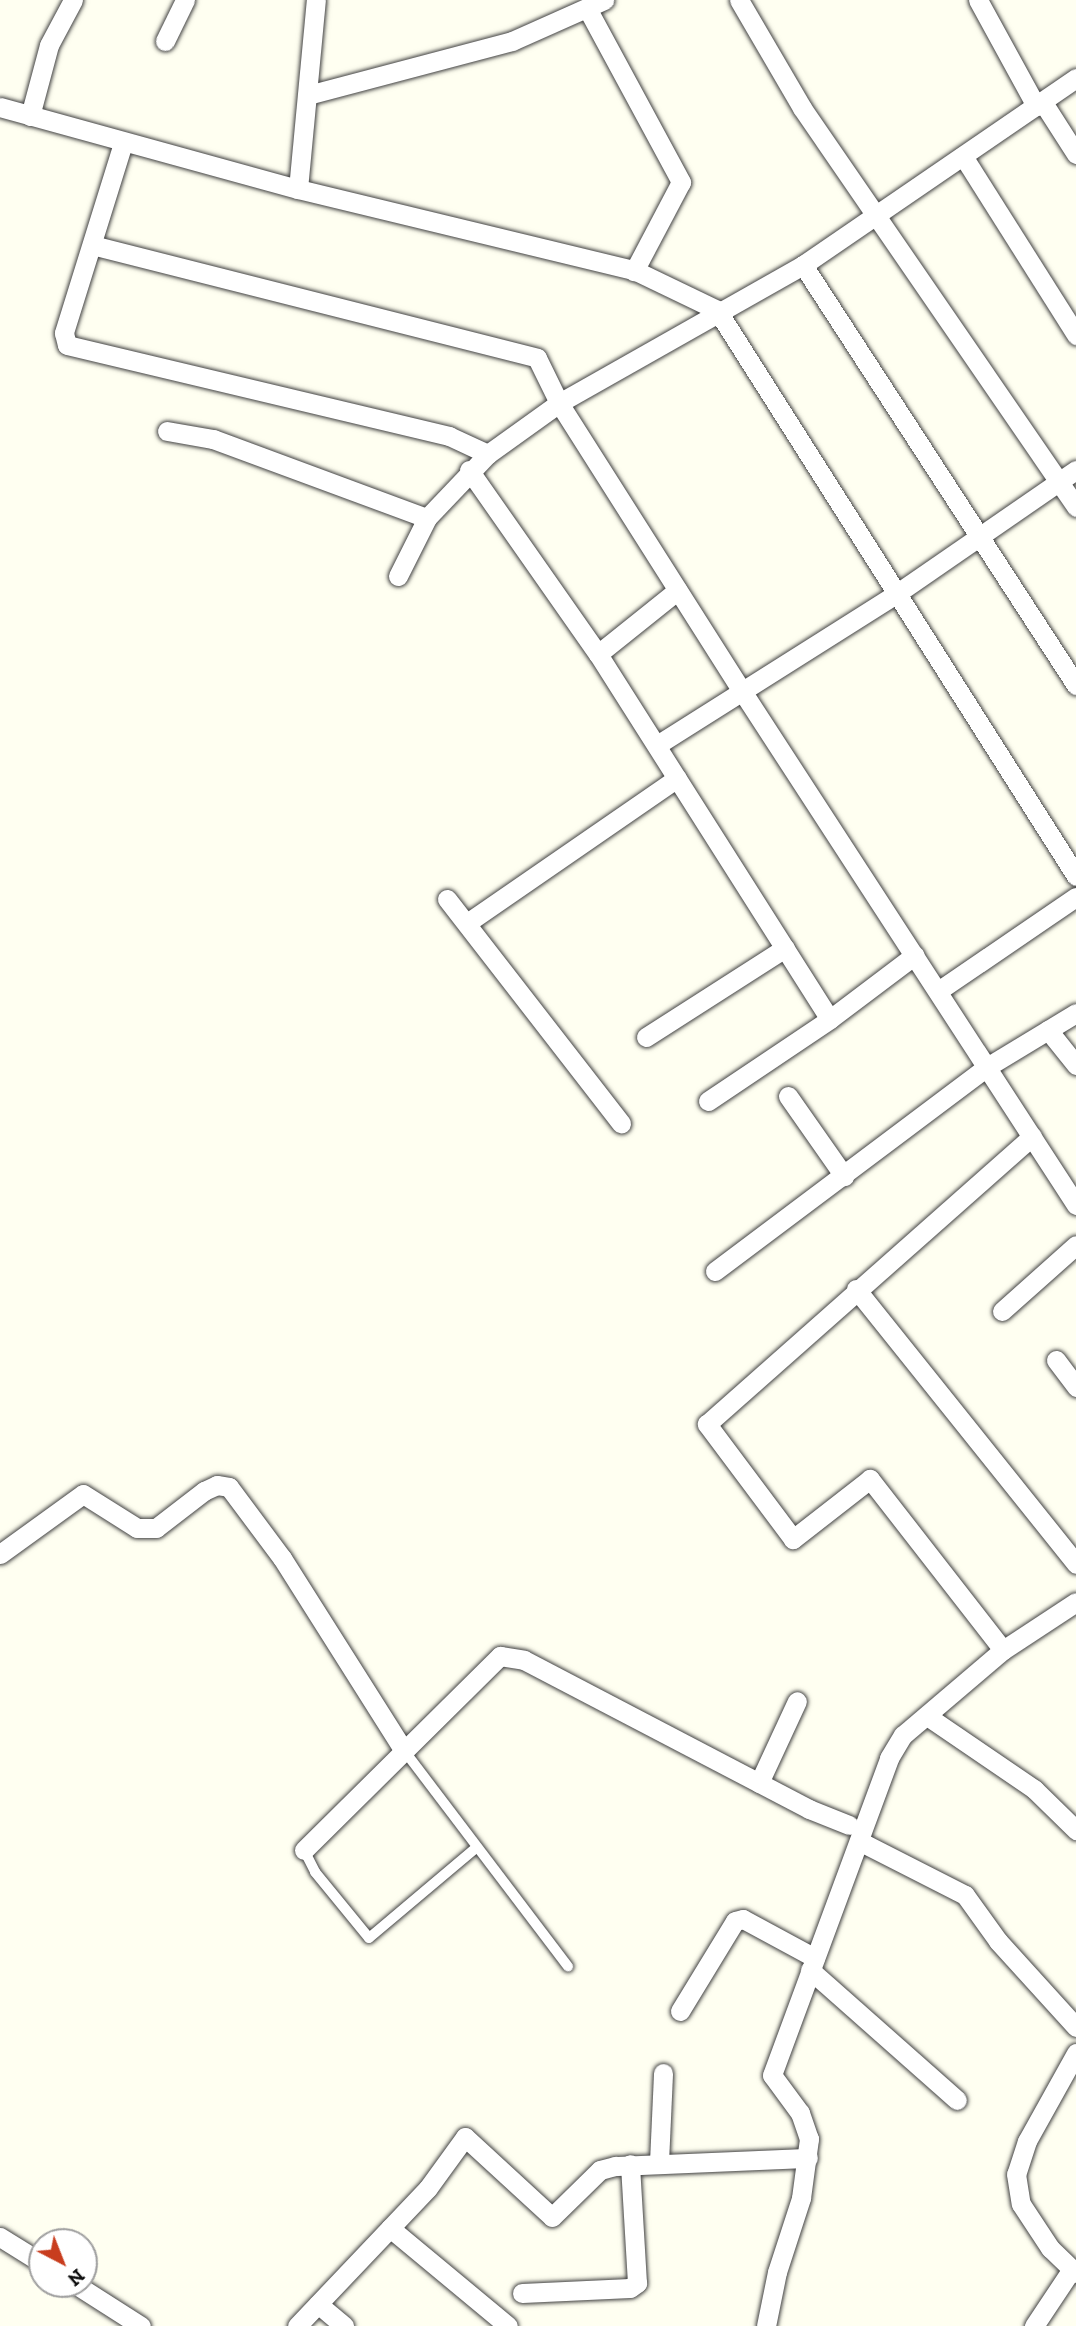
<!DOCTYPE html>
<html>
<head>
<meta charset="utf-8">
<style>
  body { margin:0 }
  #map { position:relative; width:1076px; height:2326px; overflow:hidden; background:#fffff1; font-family:"Zilla Slab",serif }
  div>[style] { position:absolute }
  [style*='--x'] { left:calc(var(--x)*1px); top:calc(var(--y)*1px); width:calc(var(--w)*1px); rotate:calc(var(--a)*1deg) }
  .roads { filter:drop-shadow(0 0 2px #424242) drop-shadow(0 0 2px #424242) }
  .lane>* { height:10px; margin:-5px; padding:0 5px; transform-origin:5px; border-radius:5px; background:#fff }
  .street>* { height:19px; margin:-9.5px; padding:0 9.5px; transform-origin:9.5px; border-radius:9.5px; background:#fff }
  span { translate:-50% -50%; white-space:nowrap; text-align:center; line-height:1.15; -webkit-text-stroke:7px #fff; paint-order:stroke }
  .north { position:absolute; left:28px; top:2228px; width:70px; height:70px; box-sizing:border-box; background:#fff; border:2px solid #9f9f9f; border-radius:50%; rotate:138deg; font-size:19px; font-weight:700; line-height:28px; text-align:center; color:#0f0f0f }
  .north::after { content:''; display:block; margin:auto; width:24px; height:32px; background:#c83d1e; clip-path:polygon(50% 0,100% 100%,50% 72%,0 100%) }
</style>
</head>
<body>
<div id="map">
  <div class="roads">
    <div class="lane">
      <div style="--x:403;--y:1749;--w:273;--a:52.8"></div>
      <div style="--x:304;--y:1850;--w:25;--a:63"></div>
      <div style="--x:315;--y:1872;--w:85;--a:50.7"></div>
      <div style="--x:369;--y:1938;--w:141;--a:-40.1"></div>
    </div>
    <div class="street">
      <div style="--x:739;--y:0;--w:125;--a:59.7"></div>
      <div style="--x:802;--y:108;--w:484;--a:55.5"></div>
      <div style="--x:978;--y:0;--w:121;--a:61.3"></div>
      <div style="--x:587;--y:8;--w:198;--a:61.6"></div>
      <div style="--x:681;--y:182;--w:101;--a:117.8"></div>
      <div style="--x:165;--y:41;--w:46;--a:-64"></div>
      <div style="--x:308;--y:95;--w:211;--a:-14.8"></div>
      <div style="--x:512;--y:41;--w:101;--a:-24"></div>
      <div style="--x:1042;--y:101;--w:63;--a:57.3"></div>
      <div style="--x:0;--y:107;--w:309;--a:15.4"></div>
      <div style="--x:298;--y:189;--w:348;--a:13.6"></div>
      <div style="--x:636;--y:271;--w:90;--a:25.7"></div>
      <div style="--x:717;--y:310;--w:670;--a:57.61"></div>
      <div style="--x:30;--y:116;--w:73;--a:-75"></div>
      <div style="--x:49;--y:45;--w:51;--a:-61.9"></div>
      <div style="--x:123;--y:143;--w:199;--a:107.3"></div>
      <div style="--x:64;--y:333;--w:12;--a:76"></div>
      <div style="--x:67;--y:345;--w:393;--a:13.4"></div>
      <div style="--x:449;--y:436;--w:43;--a:24.8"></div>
      <div style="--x:963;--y:156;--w:212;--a:57.7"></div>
      <div style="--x:298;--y:189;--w:190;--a:-84.6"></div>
      <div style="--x:92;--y:245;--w:459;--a:14.2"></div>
      <div style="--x:537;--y:358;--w:50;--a:63.9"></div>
      <div style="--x:559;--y:403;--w:341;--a:57.6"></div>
      <div style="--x:742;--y:691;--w:613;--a:56.98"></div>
      <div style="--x:803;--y:265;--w:501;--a:56.98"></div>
      <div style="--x:167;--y:431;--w:47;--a:9.9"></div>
      <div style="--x:213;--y:439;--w:228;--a:20.3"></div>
      <div style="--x:469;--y:470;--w:225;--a:55"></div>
      <div style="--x:598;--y:654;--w:432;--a:57.6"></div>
      <div style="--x:398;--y:576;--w:65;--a:-63.4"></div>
      <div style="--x:427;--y:518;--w:88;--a:-46.4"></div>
      <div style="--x:488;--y:454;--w:87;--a:-35.7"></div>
      <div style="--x:559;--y:403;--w:280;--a:-29.5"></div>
      <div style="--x:803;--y:265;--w:331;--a:-34.4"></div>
      <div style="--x:598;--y:654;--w:102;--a:-38.7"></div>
      <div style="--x:657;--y:745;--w:286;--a:-32.3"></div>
      <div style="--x:899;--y:592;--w:215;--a:-34.6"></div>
      <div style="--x:447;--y:899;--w:284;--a:52.2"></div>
      <div style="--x:467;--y:923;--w:255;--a:-34.6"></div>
      <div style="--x:938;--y:991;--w:167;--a:-34.3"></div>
      <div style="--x:1048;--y:1030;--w:45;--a:51.3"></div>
      <div style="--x:646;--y:1037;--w:165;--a:-32.6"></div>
      <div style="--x:788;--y:1096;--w:98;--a:55"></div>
      <div style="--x:708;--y:1101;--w:147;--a:-33.9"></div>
      <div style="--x:830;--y:1019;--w:106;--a:-37"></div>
      <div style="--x:715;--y:1271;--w:340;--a:-36.9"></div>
      <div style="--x:987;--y:1067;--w:104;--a:-31.2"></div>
      <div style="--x:856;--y:1289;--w:352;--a:51.3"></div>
      <div style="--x:1002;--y:1311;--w:99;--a:-41.7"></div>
      <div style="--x:1056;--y:1360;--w:34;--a:53"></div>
      <div style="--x:0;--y:1554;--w:102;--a:-35.9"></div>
      <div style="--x:83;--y:1494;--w:64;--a:32.2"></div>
      <div style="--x:137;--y:1528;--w:19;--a:0"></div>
      <div style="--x:156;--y:1528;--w:61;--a:-37.6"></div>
      <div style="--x:204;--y:1491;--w:14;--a:-25"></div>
      <div style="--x:217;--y:1485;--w:12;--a:9"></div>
      <div style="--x:229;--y:1487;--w:89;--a:53.3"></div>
      <div style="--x:282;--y:1558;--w:225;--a:57.7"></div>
      <div style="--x:1003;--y:1650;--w:217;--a:-127.9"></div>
      <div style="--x:870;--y:1479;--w:98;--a:142.1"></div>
      <div style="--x:793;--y:1539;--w:144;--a:-126.8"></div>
      <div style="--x:707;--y:1424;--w:434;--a:-41.5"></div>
      <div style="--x:927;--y:1716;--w:130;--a:34.3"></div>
      <div style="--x:1034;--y:1789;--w:59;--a:44.3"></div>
      <div style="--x:759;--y:1783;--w:90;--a:-65.1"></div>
      <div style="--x:859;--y:1841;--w:119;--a:27"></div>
      <div style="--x:965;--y:1895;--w:57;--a:54.3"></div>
      <div style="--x:998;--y:1941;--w:116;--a:47.8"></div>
      <div style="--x:304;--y:1850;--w:276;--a:-44.7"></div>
      <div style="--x:500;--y:1656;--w:24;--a:9"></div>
      <div style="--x:524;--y:1660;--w:322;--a:27.6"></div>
      <div style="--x:809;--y:1809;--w:43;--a:21.8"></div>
      <div style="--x:810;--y:1970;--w:196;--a:41.5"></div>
      <div style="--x:680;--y:2011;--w:105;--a:-58.6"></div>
      <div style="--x:735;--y:1921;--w:8;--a:-14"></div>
      <div style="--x:743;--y:1919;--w:82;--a:28.4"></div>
      <div style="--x:1076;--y:2053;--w:101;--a:119.1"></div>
      <div style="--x:1027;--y:2141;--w:35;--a:108"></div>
      <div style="--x:1016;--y:2174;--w:30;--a:81"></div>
      <div style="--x:1021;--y:2204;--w:53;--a:56.6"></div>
      <div style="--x:1050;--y:2248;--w:36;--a:44"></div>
      <div style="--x:659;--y:2162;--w:89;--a:-87.4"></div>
      <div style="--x:390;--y:2228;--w:153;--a:39.7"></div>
      <div style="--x:0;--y:2237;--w:49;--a:31.8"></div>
      <div style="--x:75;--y:2284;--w:78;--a:32.5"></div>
      <div style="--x:522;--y:2293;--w:108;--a:-2.7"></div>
      <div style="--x:630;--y:2288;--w:9;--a:-36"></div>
      <div style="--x:637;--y:2283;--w:119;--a:-93.4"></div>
      <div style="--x:318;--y:2304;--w:34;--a:40"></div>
      <div style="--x:297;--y:2326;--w:190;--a:-46.5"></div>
      <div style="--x:428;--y:2188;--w:63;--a:-54"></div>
      <div style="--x:465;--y:2137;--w:118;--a:42.6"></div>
      <div style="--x:552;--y:2217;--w:67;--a:-44.4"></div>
      <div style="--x:600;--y:2170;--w:16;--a:-15"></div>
      <div style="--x:615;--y:2166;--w:193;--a:-2.4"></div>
      <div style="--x:766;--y:2326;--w:55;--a:-78.5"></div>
      <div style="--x:777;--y:2272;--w:78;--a:-72"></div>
      <div style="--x:801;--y:2198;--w:60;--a:-82.3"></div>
      <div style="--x:809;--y:2139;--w:28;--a:-109"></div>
      <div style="--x:800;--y:2113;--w:47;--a:-126.4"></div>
      <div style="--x:772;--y:2075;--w:338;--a:-69.7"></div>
      <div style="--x:889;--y:1758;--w:27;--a:-59"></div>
      <div style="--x:903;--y:1735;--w:131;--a:-40.4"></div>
      <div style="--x:1003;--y:1650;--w:87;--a:-33.3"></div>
      <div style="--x:1034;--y:2326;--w:69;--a:-56.3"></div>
    </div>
  </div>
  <div class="north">N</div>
</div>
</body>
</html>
